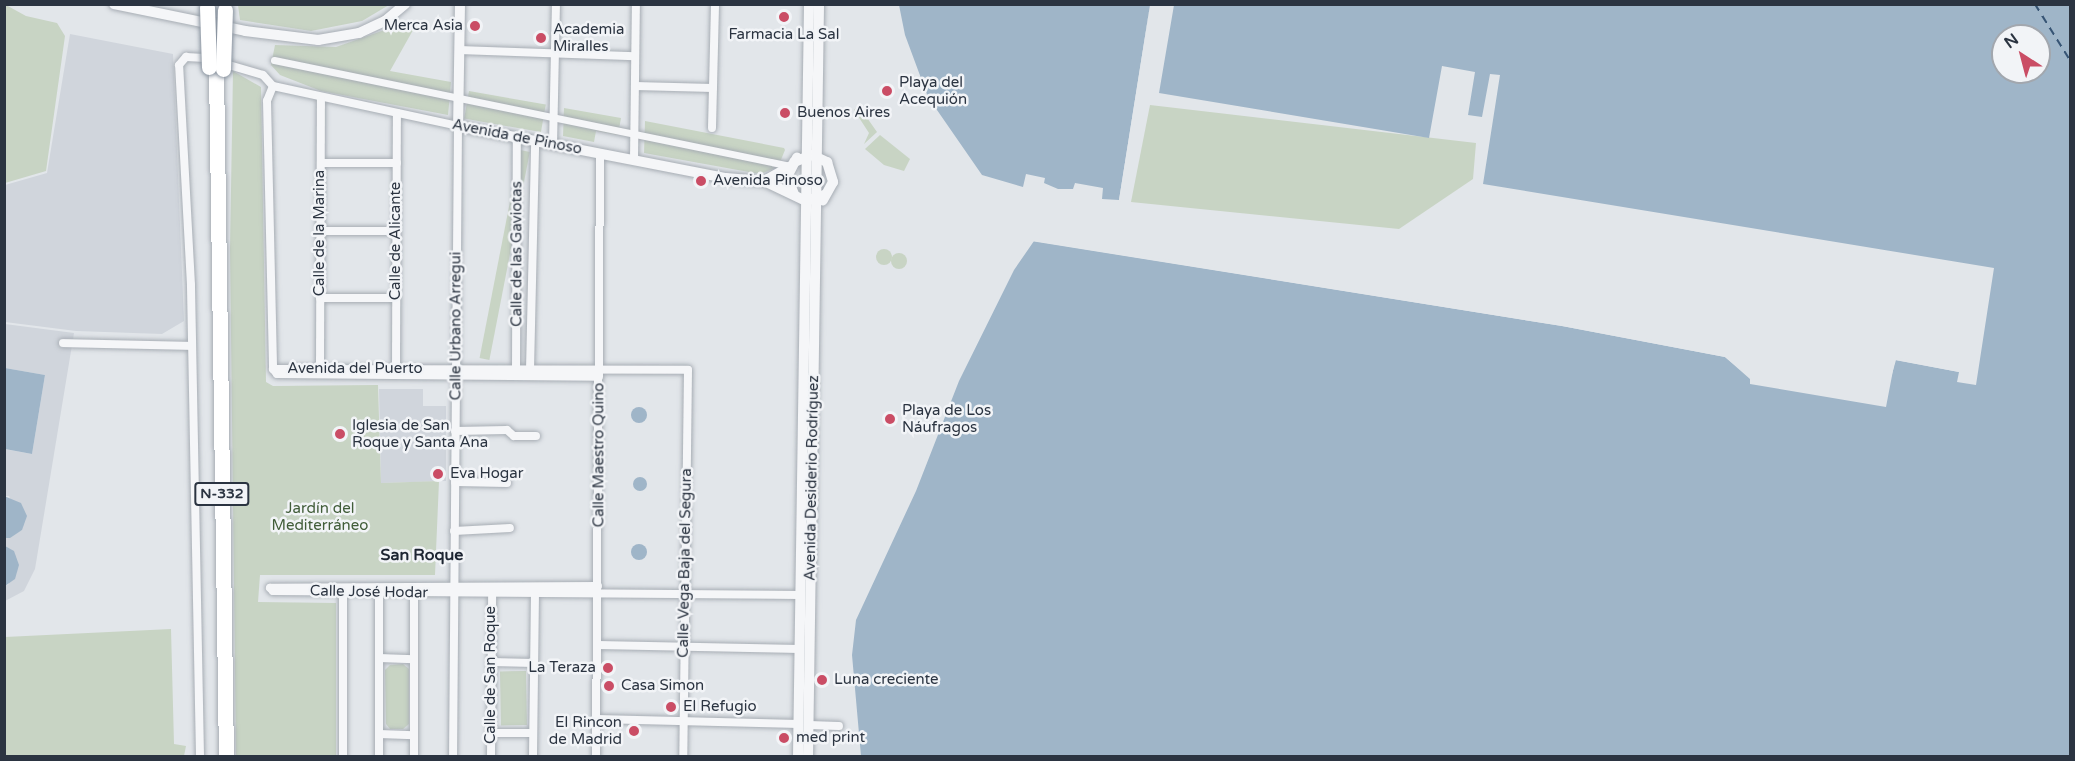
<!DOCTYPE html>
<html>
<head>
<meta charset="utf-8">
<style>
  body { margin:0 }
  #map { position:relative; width:2075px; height:761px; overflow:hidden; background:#e2e6ea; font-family:"Varela Round",sans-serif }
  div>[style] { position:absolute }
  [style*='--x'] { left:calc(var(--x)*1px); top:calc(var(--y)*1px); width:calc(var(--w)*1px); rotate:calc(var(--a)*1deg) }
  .built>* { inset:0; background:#d0d5dc }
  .green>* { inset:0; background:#c8d4c4; transform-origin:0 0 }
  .round { border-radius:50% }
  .water>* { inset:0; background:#9fb5c8 }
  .pier>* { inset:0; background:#e2e6ea }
  .ferry>* { height:1.5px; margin-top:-0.75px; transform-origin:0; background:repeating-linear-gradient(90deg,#365474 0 8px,transparent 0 14px) }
  .roads { filter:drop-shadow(0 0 2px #a7adb4) drop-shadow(0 0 2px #a7adb4) }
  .pedestrian>* { height:7px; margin:-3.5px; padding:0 3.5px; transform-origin:3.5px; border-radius:3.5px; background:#f5f6f8 }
  .minor>* { height:8px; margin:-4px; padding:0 4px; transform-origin:4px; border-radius:4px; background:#f5f6f8 }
  .tertiary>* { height:10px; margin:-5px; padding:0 5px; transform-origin:5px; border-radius:5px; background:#f5f6f8 }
  .trunk>* { height:15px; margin:-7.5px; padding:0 7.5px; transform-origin:7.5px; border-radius:7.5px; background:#fff }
  .bridges { filter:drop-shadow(0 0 2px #8a94a0) drop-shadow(0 0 2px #8a94a0) }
  .trunk-bridge>* { height:15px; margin:-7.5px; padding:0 7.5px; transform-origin:7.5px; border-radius:7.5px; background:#fff }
  .dots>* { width:16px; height:16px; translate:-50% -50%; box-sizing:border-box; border:3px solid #f2f4f7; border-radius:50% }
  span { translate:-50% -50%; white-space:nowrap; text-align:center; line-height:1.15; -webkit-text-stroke:5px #f2f4f7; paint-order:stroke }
  .shield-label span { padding:2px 4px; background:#f2f4f7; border:2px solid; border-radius:4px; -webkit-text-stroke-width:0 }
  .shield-label { font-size:14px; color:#2b3441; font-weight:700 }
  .poi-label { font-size:15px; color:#2b3441 }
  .right { translate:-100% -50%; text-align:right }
  .left { translate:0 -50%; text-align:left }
  .street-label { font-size:15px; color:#2b3441 }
  .park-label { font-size:15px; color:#415d39 }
  .neighbourhood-label { font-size:16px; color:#1d2532; font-weight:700 }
  .frame { position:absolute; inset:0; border:6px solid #2b3441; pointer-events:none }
  .north { position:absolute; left:1991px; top:24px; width:60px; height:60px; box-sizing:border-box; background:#f2f4f7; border:2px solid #a2a7ae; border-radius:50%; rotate:324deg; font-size:16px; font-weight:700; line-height:24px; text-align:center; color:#2b3441 }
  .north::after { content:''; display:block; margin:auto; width:21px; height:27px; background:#ca4d65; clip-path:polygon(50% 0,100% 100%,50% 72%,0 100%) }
</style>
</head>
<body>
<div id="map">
  <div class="built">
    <div style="clip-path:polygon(70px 34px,173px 54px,184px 321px,162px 334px,76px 331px,5px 322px,5px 185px,47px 173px)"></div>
    <div style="clip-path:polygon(5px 324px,74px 333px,35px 569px,24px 591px,5px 601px,5px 586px,9px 584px,5px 538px,22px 530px,9px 496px,5px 496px,4px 449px,32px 454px,45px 375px,5px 368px)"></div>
    <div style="clip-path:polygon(379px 389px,423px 389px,423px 406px,446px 406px,446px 481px,381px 483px)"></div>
  </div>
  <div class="green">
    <div style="clip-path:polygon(6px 5px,26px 16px,57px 23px,65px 36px,46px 171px,5px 183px)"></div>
    <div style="clip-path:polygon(238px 5px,238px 4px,389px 5px,362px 21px,311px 31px,240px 20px)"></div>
    <div style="clip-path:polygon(417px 23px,390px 71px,451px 82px,448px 115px,321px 91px,280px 75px,271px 65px,275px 45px,336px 47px,393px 27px)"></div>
    <div style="clip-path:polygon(233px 71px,261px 87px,266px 382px,273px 386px,378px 385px,381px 483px,439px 481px,435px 575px,260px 575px,258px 602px,336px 603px,336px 756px,236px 756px,230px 249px)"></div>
    <div style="left:469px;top:91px;width:78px;height:28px;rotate:10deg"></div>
    <div style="clip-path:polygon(858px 105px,877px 132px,864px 144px,869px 133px,854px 110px)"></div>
    <div style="clip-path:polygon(1150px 105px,1476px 143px,1473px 179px,1399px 229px,1131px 202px)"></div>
    <div style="clip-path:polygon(564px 108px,621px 118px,618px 135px,596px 131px,594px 142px,563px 136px)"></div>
    <div style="clip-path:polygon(645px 121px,784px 148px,785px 150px,778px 167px,760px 174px,644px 153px)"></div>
    <div style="clip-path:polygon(880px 135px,910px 159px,904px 171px,884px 165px,865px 149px)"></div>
    <div style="left:520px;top:150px;width:10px;height:212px;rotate:11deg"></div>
    <div class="round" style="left:876px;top:249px;width:16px;height:16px"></div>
    <div class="round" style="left:891px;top:253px;width:16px;height:16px"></div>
    <div style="clip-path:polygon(171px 629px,174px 744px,186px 746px,184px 756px,5px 756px,5px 637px)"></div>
    <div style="clip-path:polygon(403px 664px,409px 669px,409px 724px,403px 729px,390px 729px,386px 724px,385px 670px,390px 665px)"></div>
    <div style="left:526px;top:671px;width:54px;height:26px;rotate:89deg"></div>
  </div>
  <div class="water">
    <div style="clip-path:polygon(899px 5px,1150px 5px,1119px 200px,1102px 199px,1103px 188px,1075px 183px,1073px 189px,1058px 189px,1044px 183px,1045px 178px,1026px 174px,1023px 187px,982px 175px,928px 97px,905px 35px)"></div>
    <div style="clip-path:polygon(evenodd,1174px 5px,2070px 5px,2070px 756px,861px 756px,852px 655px,856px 620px,916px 491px,959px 381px,1014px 270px,1034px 241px,1562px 326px,1725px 357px,1750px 379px,1750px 384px,1886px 407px,1895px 360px,1959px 372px,1957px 382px,1976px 385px,1994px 268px,1483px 184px,1500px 75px,1490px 74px,1482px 117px,1468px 115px,1475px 72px,1442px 66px,1429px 138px,1159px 93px,1174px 5px,2003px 36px,2039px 36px,2039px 72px,2003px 72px,2003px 36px)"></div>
    <div style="clip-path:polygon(5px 368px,45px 375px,32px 454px,5px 449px)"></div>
    <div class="round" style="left:631px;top:407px;width:16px;height:16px"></div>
    <div class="round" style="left:633px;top:477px;width:14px;height:14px"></div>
    <div style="clip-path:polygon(4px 496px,21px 503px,27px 516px,22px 530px,10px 538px,5px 538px)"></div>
    <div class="round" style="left:631px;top:544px;width:16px;height:16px"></div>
    <div style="clip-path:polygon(5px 546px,14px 551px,19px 565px,15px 579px,5px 586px)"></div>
  </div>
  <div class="pier">
    <div style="clip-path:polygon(1150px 5px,1122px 201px,1102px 202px,1119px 200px)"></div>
    <div style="clip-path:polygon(1034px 238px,1562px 323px,1726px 354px,1753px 380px,1725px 357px,1562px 326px,1031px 241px)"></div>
    <div style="clip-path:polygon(1894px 357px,1959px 369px,1959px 372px,1896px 360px,1884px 402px)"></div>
  </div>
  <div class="ferry">
    <div style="--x:2035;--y:4;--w:66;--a:58"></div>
  </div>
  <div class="roads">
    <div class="pedestrian">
      <div style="--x:274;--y:60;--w:528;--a:11.59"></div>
    </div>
    <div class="minor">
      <div style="--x:459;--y:50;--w:176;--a:2"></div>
      <div style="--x:273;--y:86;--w:189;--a:12.2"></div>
      <div style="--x:458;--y:126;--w:630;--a:90.45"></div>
      <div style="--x:273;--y:86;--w:16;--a:112"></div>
      <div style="--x:267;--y:101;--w:268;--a:88.7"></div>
      <div style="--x:273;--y:369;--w:6;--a:51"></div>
      <div style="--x:277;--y:374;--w:322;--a:0.5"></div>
      <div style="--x:635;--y:86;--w:78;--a:1.5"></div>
      <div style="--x:712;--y:128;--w:124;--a:-88.6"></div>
      <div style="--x:553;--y:145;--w:141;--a:-88.8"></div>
      <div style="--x:634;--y:160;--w:156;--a:-89.3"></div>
      <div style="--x:321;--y:163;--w:76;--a:0"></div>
      <div style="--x:320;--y:231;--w:76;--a:0"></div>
      <div style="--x:320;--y:298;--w:76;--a:0"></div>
      <div style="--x:63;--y:343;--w:128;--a:1.3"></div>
      <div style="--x:273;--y:369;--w:415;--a:0.1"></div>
      <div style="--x:688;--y:370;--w:386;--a:90.7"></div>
      <div style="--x:320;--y:369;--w:271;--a:-89.8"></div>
      <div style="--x:396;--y:369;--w:256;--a:-89.8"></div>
      <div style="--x:516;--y:370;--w:232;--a:-89.8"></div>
      <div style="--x:530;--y:370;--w:229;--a:-88.7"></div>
      <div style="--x:455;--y:431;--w:52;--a:-1.1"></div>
      <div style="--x:507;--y:430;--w:9;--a:41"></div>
      <div style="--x:514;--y:436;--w:22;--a:0"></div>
      <div style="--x:455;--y:482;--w:52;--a:1.1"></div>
      <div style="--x:454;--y:531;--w:56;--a:-3.1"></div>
      <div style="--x:598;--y:586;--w:328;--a:179.7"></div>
      <div style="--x:270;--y:588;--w:4;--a:45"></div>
      <div style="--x:273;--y:591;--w:527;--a:0.43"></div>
      <div style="--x:598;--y:645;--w:202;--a:1.1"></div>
      <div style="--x:379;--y:658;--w:35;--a:2"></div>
      <div style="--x:491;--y:662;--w:43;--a:1.3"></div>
      <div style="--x:597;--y:719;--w:202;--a:1.4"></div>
      <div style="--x:809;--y:725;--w:30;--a:2"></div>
      <div style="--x:491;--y:733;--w:42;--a:0"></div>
      <div style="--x:379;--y:734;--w:35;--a:2"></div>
      <div style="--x:200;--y:756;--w:471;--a:-91.1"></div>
      <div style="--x:191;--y:285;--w:220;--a:-93.1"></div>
      <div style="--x:179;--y:65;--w:11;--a:-49"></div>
      <div style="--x:186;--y:57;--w:19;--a:3"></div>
      <div style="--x:205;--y:58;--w:60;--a:16.3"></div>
      <div style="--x:263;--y:75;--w:15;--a:48"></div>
      <div style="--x:343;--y:756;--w:167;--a:-90"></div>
      <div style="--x:379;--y:756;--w:164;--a:-90"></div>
      <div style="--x:414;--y:756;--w:164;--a:-90"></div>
      <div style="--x:491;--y:756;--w:163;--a:-89.6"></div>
      <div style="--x:533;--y:756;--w:163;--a:-89.3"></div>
      <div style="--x:596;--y:756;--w:603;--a:-89.62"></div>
    </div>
    <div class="tertiary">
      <div style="--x:114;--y:4;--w:134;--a:11.6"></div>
      <div style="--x:245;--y:31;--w:74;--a:7"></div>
      <div style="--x:318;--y:40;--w:42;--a:-9.7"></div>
      <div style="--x:359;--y:33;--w:29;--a:-25"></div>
      <div style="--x:385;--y:21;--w:26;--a:-40"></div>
      <div style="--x:460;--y:4;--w:122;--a:90.9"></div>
      <div style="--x:458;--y:126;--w:273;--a:11"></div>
      <div style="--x:726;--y:178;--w:38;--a:5"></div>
      <div style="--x:764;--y:181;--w:47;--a:25.5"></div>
      <div style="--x:806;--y:201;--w:20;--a:-18"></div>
      <div style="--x:794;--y:162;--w:19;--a:-21"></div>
      <div style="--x:812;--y:155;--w:17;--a:25"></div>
      <div style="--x:827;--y:162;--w:21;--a:73"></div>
      <div style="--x:833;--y:182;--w:21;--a:119"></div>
      <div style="--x:764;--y:181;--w:31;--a:-29"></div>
      <div style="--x:794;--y:194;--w:18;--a:-112"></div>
      <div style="--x:787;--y:177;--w:22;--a:-63"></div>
      <div style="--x:798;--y:756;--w:752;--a:-89.16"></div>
      <div style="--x:808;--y:756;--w:752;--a:-89.16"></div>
    </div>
    <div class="trunk">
      <div style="--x:216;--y:4;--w:5;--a:90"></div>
      <div style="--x:216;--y:68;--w:688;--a:89.17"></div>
    </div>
  </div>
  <div class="bridges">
    <div class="trunk-bridge">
      <div style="--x:207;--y:7;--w:60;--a:88.1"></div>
      <div style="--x:223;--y:69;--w:59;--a:-88.1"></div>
    </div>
  </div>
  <div class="dots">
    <div style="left:784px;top:17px;background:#ca4d65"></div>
    <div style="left:475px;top:26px;background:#ca4d65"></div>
    <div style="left:541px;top:38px;background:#ca4d65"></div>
    <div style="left:887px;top:91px;background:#ca4d65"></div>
    <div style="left:785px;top:113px;background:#ca4d65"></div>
    <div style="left:701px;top:181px;background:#ca4d65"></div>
    <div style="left:890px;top:419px;background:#ca4d65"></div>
    <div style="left:340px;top:434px;background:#ca4d65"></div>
    <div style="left:438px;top:474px;background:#ca4d65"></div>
    <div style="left:608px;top:668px;background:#ca4d65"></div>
    <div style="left:822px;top:680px;background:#ca4d65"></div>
    <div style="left:609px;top:686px;background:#ca4d65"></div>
    <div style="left:671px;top:707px;background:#ca4d65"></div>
    <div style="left:634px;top:731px;background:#ca4d65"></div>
    <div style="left:784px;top:738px;background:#ca4d65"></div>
  </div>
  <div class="shield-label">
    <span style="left:222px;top:494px">N-332</span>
  </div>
  <div class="poi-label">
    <span class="right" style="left:463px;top:26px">Merca Asia</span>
    <span class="left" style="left:553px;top:38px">Academia<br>Miralles</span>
    <span style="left:784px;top:35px">Farmacia La Sal</span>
    <span class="left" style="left:899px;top:91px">Playa del<br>Acequión</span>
    <span class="left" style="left:797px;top:113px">Buenos Aires</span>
    <span class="left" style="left:713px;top:181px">Avenida Pinoso</span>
    <span class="left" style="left:902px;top:419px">Playa de Los<br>Náufragos</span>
    <span class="left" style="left:352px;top:434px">Iglesia de San<br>Roque y Santa Ana</span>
    <span class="left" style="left:450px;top:474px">Eva Hogar</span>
    <span class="right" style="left:596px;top:668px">La Teraza</span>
    <span class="left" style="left:834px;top:680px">Luna creciente</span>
    <span class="left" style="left:621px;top:686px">Casa Simon</span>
    <span class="left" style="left:683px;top:707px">El Refugio</span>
    <span class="right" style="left:622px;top:731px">El Rincon<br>de Madrid</span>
    <span class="left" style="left:796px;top:738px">med print</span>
  </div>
  <div class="street-label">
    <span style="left:517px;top:137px;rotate:11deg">Avenida de Pinoso</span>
    <span style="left:320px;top:233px;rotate:-90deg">Calle de la Marina</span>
    <span style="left:396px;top:241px;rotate:-90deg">Calle de Alicante</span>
    <span style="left:517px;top:254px;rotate:-90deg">Calle de las Gaviotas</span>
    <span style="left:456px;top:326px;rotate:-90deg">Calle Urbano Arregui</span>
    <span style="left:355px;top:369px">Avenida del Puerto</span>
    <span style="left:599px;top:455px;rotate:-90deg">Calle Maestro Quino</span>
    <span style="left:812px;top:478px;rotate:-89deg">Avenida Desiderio Rodríguez</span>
    <span style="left:685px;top:563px;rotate:-89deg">Calle Vega Baja del Segura</span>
    <span style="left:369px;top:592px;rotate:1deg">Calle José Hodar</span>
    <span style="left:491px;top:675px;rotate:-90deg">Calle de San Roque</span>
  </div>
  <div class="park-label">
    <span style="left:320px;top:517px">Jardín del<br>Mediterráneo</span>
  </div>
  <div class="neighbourhood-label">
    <span style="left:422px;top:555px">San Roque</span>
  </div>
  <div class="frame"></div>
  <div class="north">N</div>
</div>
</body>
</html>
